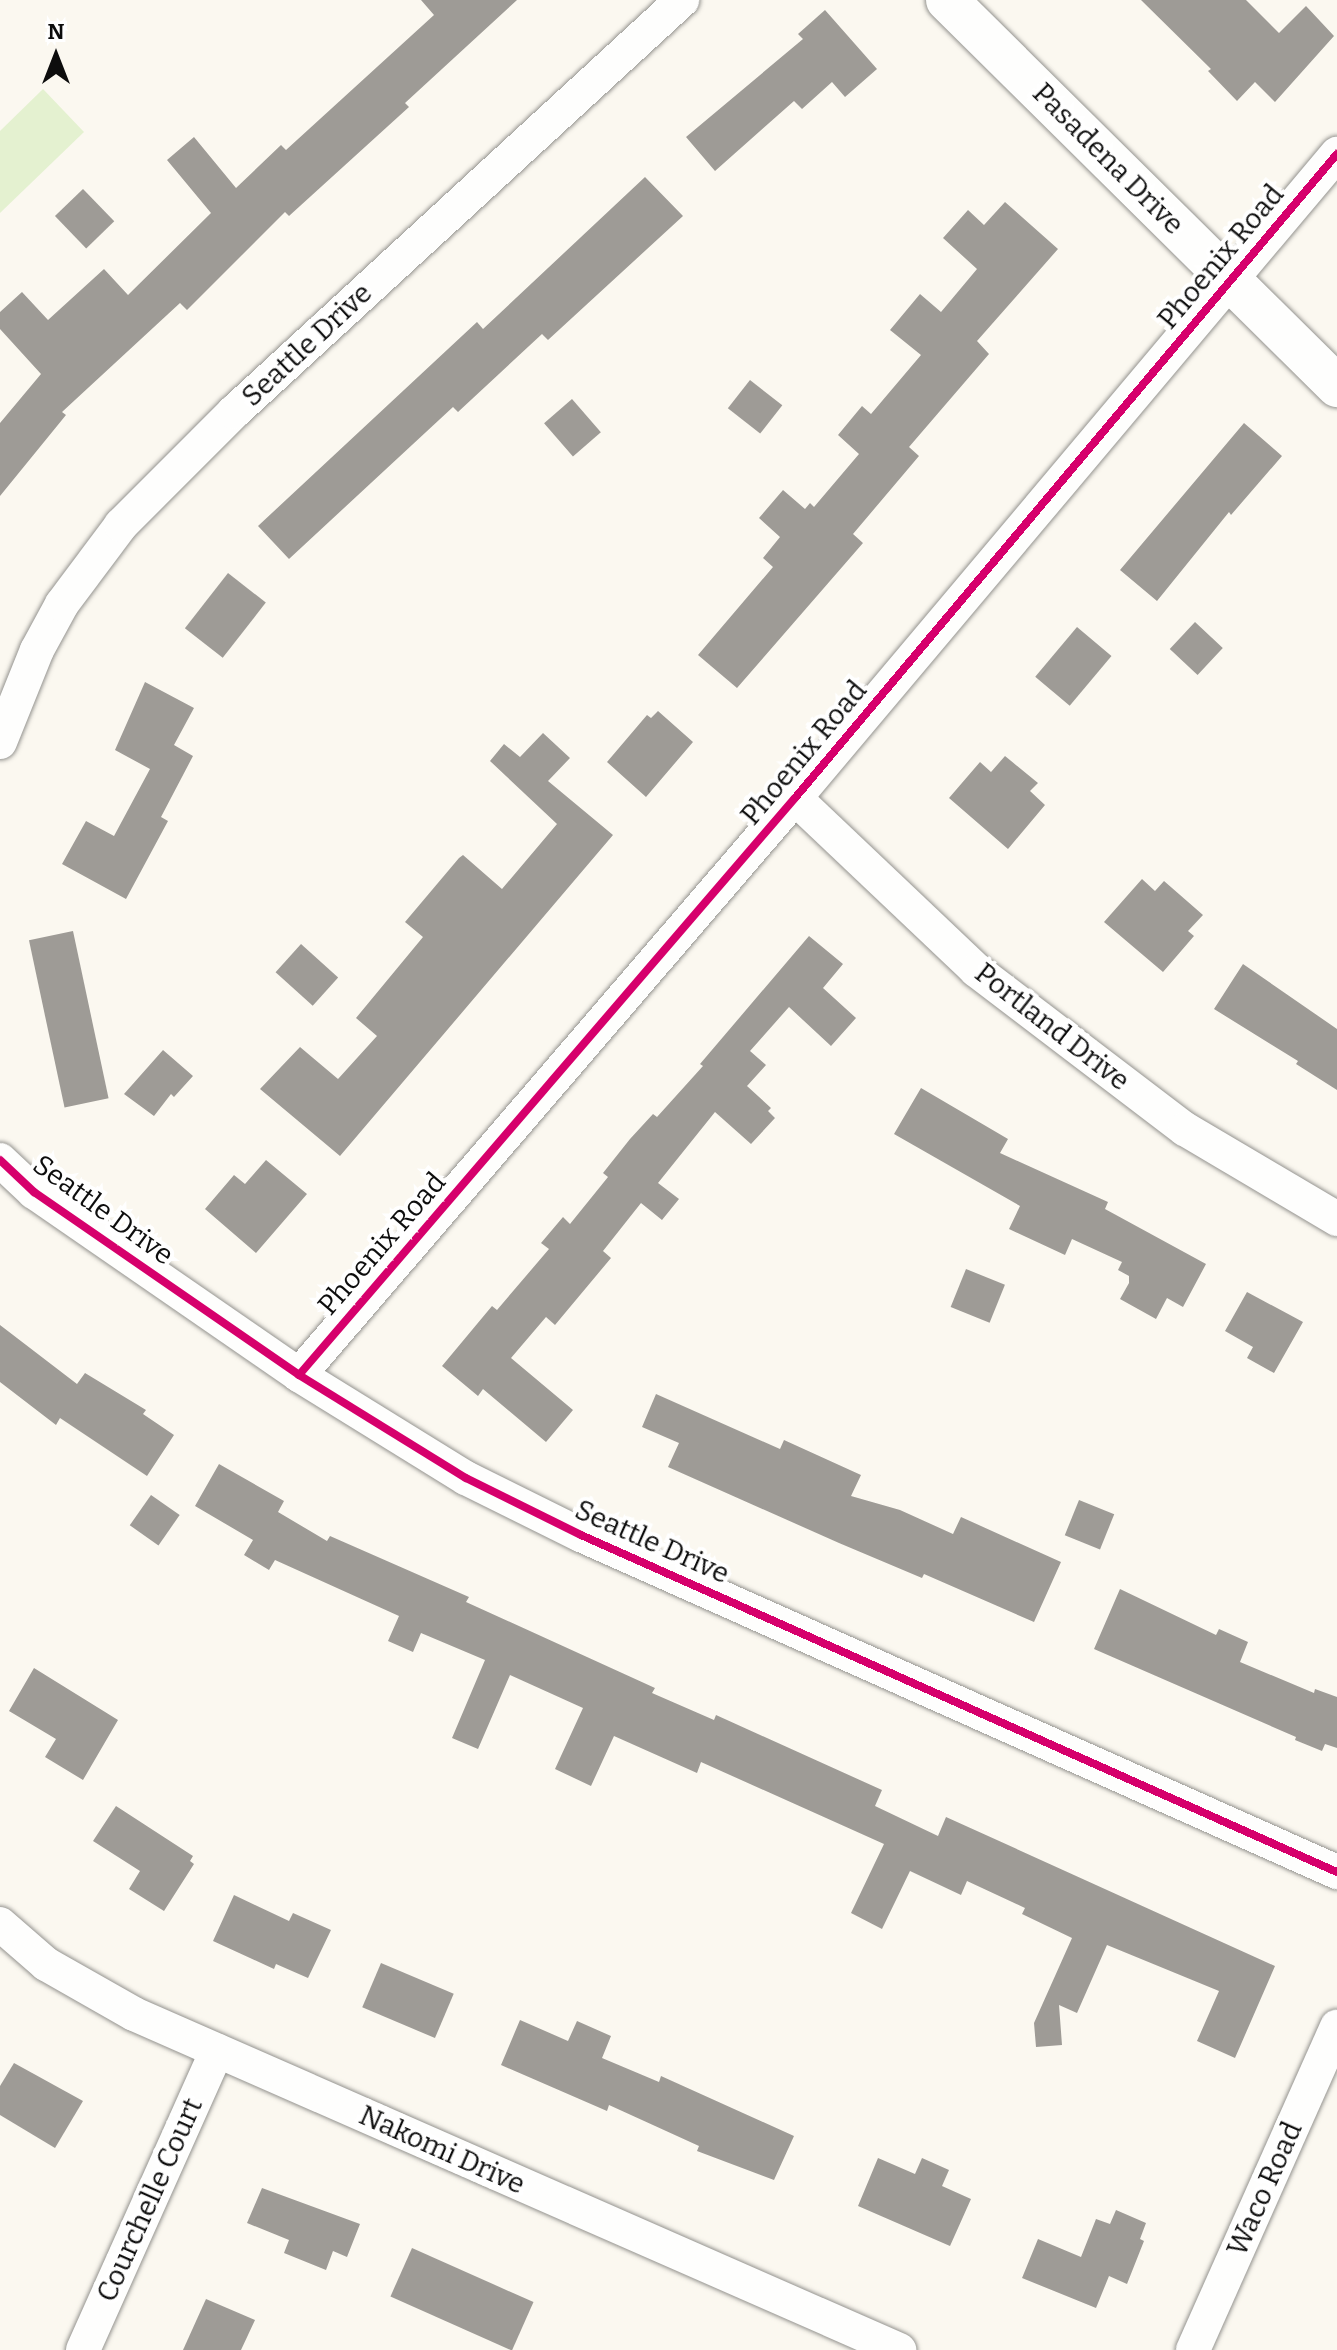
<!DOCTYPE html>
<html>
<head>
<meta charset="utf-8">
<style>
  body { margin:0 }
  #map { position:relative; width:1337px; height:2350px; overflow:hidden; background:#fbf8f0; font-family:Bitter,serif }
  div>[style] { position:absolute }
  [style*='--x'] { left:calc(var(--x)*1px); top:calc(var(--y)*1px); width:calc(var(--w)*1px); rotate:calc(var(--a)*1deg) }
  .green>* { inset:0; background:#e4f1d0 }
  .building>* { inset:0; background:#9e9b96; transform-origin:0 0 }
  .roads { filter:drop-shadow(0 0 2px #94938f) drop-shadow(0 0 2px #94938f) }
  .minor>* { height:34px; margin:-17px; padding:0 17px; transform-origin:17px; border-radius:17px; background:#fefefd }
  .tertiary>* { height:42px; margin:-21px; padding:0 21px; transform-origin:21px; border-radius:21px; background:#fefefd }
  .cycleway>* { height:8px; margin:-4px; padding:0 4px; transform-origin:4px; border-radius:4px; background:#d6006c }
  span { translate:-50% -50%; white-space:nowrap; text-align:center; line-height:1.15; -webkit-text-stroke:8px #fff; paint-order:stroke }
  .street-label { font-size:28px; color:#0d0d0d }
  .north { position:absolute; left:16px; top:16px; width:80px; height:80px; -webkit-text-stroke:6px #fff; paint-order:stroke; rotate:0deg; font-size:22px; font-weight:700; line-height:32px; text-align:center; color:#0d0d0d }
  .north::after { content:''; display:block; margin:auto; width:28px; height:36px; background:#0d0d0d; clip-path:polygon(50% 0,100% 100%,50% 72%,0 100%) }
</style>
</head>
<body>
<div id="map">
  <div class="green">
    <div style="clip-path:polygon(43px 89px,84px 132px,0 213px,0 131px)"></div>
  </div>
  <div class="building">
    <div style="clip-path:polygon(421px 0,517px 0,405px 103px,409px 107px,289px 216px,285px 212px,187px 310px,180px 303px,62px 412px,66px 415px,0 496px,0 423px,41px 374px,0 329px,0 312px,22px 292px,48px 320px,104px 269px,128px 295px,211px 213px,167px 160px,194px 137px,236px 188px,281px 145px,286px 150px,434px 15px)"></div>
    <div style="clip-path:polygon(1141px 0,1246px 0,1279px 33px,1306px 6px,1334px 36px,1275px 102px,1255px 82px,1237px 101px,1208px 71px,1211px 69px)"></div>
    <div style="clip-path:polygon(825px 10px,877px 69px,845px 97px,832px 82px,802px 109px,794px 101px,715px 171px,686px 137px,803px 39px,798px 34px)"></div>
    <div style="clip-path:polygon(645px 177px,683px 216px,548px 340px,542px 334px,458px 412px,453px 407px,289px 559px,258px 526px,477px 322px,483px 329px)"></div>
    <div style="left:83px;top:189px;width:45px;height:39px;rotate:46deg"></div>
    <div style="clip-path:polygon(1005px 202px,1058px 249px,977px 341px,989px 354px,909px 447px,919px 456px,853px 534px,863px 543px,737px 688px,698px 655px,773px 567px,763px 558px,780px 537px,759px 518px,783px 490px,805px 509px,810px 503px,814px 507px,859px 454px,838px 435px,862px 406px,871px 414px,921px 355px,890px 330px,920px 294px,941px 312px,977px 269px,943px 238px,968px 210px,984px 225px)"></div>
    <div style="left:750px;top:380px;width:41px;height:36px;rotate:38deg"></div>
    <div style="left:572px;top:399px;width:44px;height:37px;rotate:49deg"></div>
    <div style="clip-path:polygon(1244px 423px,1282px 456px,1231px 515px,1229px 512px,1157px 601px,1120px 570px)"></div>
    <div style="left:228px;top:573px;width:48px;height:70px;rotate:38deg"></div>
    <div style="left:1195px;top:622px;width:38px;height:37px;rotate:43deg"></div>
    <div style="left:1077px;top:627px;width:45px;height:65px;rotate:40deg"></div>
    <div style="clip-path:polygon(145px 682px,194px 708px,174px 745px,193px 756px,161px 817px,168px 821px,126px 899px,62px 864px,86px 821px,114px 836px,150px 769px,115px 750px)"></div>
    <div style="clip-path:polygon(658px 711px,693px 742px,646px 797px,607px 762px,647px 715px,651px 718px)"></div>
    <div style="clip-path:polygon(543px 733px,570px 758px,548px 781px,613px 835px,340px 1156px,260px 1089px,300px 1047px,338px 1079px,377px 1036px,356px 1018px,423px 937px,405px 922px,459px 858px,463px 855px,502px 889px,557px 824px,490px 761px,504px 744px,520px 757px)"></div>
    <div style="clip-path:polygon(1005px 756px,1038px 783px,1030px 791px,1045px 805px,1008px 849px,949px 798px,980px 762px,991px 772px)"></div>
    <div style="clip-path:polygon(1142px 879px,1155px 891px,1164px 881px,1203px 915px,1188px 931px,1194px 936px,1163px 972px,1104px 922px)"></div>
    <div style="left:73px;top:931px;width:171px;height:45px;rotate:78deg"></div>
    <div style="clip-path:polygon(809px 936px,843px 964px,823px 988px,856px 1018px,831px 1046px,789px 1007px,750px 1051px,766px 1065px,747px 1086px,771px 1108px,768px 1111px,775px 1118px,751px 1144px,715px 1112px,658px 1183px,679px 1199px,662px 1220px,641px 1203px,603px 1251px,611px 1258px,555px 1325px,546px 1317px,511px 1358px,573px 1410px,546px 1442px,483px 1389px,478px 1396px,442px 1366px,492px 1306px,497px 1310px,549px 1249px,541px 1243px,563px 1217px,570px 1224px,608px 1177px,603px 1173px,630px 1139px,653px 1114px,657px 1117px,703px 1066px,700px 1064px)"></div>
    <div style="left:301px;top:944px;width:50px;height:38px;rotate:42deg"></div>
    <div style="clip-path:polygon(1243px 964px,1337px 1029px,1337px 1090px,1296px 1064px,1298px 1061px,1214px 1009px)"></div>
    <div style="clip-path:polygon(163px 1050px,193px 1076px,174px 1097px,171px 1094px,154px 1116px,124px 1094px)"></div>
    <div style="clip-path:polygon(921px 1088px,1008px 1139px,1000px 1153px,1108px 1202px,1105px 1209px,1206px 1264px,1183px 1307px,1167px 1298px,1156px 1319px,1120px 1299px,1129px 1283px,1129px 1276px,1118px 1270px,1122px 1262px,1072px 1239px,1065px 1255px,1009px 1229px,1020px 1206px,894px 1134px)"></div>
    <div style="clip-path:polygon(266px 1160px,307px 1194px,256px 1253px,205px 1209px,234px 1175px,245px 1184px)"></div>
    <div style="left:966px;top:1269px;width:42px;height:41px;rotate:22deg"></div>
    <div style="clip-path:polygon(1247px 1292px,1303px 1322px,1274px 1373px,1247px 1358px,1253px 1347px,1225px 1331px)"></div>
    <div style="clip-path:polygon(0 1325px,77px 1384px,85px 1373px,146px 1410px,143px 1414px,174px 1435px,147px 1476px,60px 1418px,56px 1425px,0 1382px)"></div>
    <div style="clip-path:polygon(656px 1394px,780px 1449px,784px 1440px,861px 1475px,851px 1496px,900px 1510px,953px 1534px,961px 1517px,1061px 1562px,1034px 1622px,924px 1574px,922px 1578px,839px 1543px,668px 1467px,679px 1443px,642px 1427px)"></div>
    <div style="clip-path:polygon(219px 1464px,284px 1501px,278px 1512px,327px 1541px,330px 1536px,469px 1597px,466px 1602px,655px 1688px,652px 1693px,714px 1720px,716px 1715px,882px 1790px,875px 1806px,938px 1836px,946px 1817px,1275px 1966px,1235px 2058px,1197px 2041px,1219px 1991px,1107px 1945px,1077px 2013px,1059px 2005px,1062px 2045px,1036px 2047px,1034px 2023px,1072px 1938px,1022px 1914px,1025px 1908px,967px 1881px,961px 1895px,910px 1871px,882px 1929px,851px 1913px,884px 1844px,701px 1762px,697px 1773px,614px 1736px,591px 1786px,555px 1769px,583px 1708px,510px 1675px,478px 1749px,452px 1738px,485px 1660px,421px 1633px,413px 1652px,388px 1641px,399px 1616px,275px 1560px,269px 1570px,244px 1555px,253px 1540px,195px 1506px)"></div>
    <div style="left:151px;top:1495px;width:35px;height:37px;rotate:35deg"></div>
    <div style="left:1079px;top:1500px;width:38px;height:38px;rotate:22deg"></div>
    <div style="clip-path:polygon(1120px 1589px,1216px 1635px,1219px 1629px,1248px 1642px,1240px 1662px,1314px 1693px,1315px 1689px,1337px 1697px,1337px 1748px,1325px 1744px,1322px 1751px,1295px 1740px,1296px 1737px,1094px 1649px)"></div>
    <div style="clip-path:polygon(34px 1668px,118px 1720px,83px 1780px,45px 1757px,56px 1739px,9px 1711px)"></div>
    <div style="clip-path:polygon(116px 1806px,193px 1856px,190px 1861px,194px 1864px,164px 1911px,129px 1889px,140px 1871px,93px 1841px)"></div>
    <div style="clip-path:polygon(234px 1895px,289px 1921px,293px 1913px,331px 1930px,308px 1978px,276px 1964px,274px 1969px,213px 1941px)"></div>
    <div style="left:381px;top:1963px;width:79px;height:48px;rotate:23deg"></div>
    <div style="clip-path:polygon(520px 2020px,568px 2041px,577px 2021px,611px 2036px,602px 2058px,659px 2082px,661px 2076px,794px 2136px,774px 2180px,697px 2151px,699px 2146px,609px 2105px,607px 2111px,501px 2065px)"></div>
    <div style="clip-path:polygon(14px 2063px,83px 2101px,55px 2148px,0 2115px,0 2086px)"></div>
    <div style="clip-path:polygon(878px 2158px,915px 2174px,922px 2158px,949px 2170px,942px 2186px,971px 2199px,950px 2246px,858px 2206px)"></div>
    <div style="clip-path:polygon(262px 2188px,360px 2224px,347px 2257px,333px 2251px,326px 2270px,284px 2253px,289px 2240px,247px 2223px)"></div>
    <div style="clip-path:polygon(1116px 2210px,1146px 2223px,1140px 2239px,1144px 2241px,1127px 2284px,1109px 2276px,1096px 2308px,1022px 2278px,1038px 2239px,1081px 2257px,1096px 2219px,1110px 2224px)"></div>
    <div style="left:412px;top:2248px;width:133px;height:53px;rotate:24deg"></div>
    <div style="clip-path:polygon(206px 2299px,255px 2320px,241px 2350px,183px 2350px)"></div>
  </div>
  <div class="roads">
    <div class="minor">
      <div style="--x:0;--y:742;--w:99;--a:-68.1"></div>
      <div style="--x:37;--y:650;--w:52;--a:-61.5"></div>
      <div style="--x:62;--y:604;--w:99;--a:-53.2"></div>
      <div style="--x:121;--y:525;--w:160;--a:-45"></div>
      <div style="--x:234;--y:412;--w:609;--a:-42.6"></div>
      <div style="--x:795;--y:798;--w:250;--a:43.5"></div>
      <div style="--x:976;--y:970;--w:263;--a:37.3"></div>
      <div style="--x:1185;--y:1129;--w:177;--a:30.6"></div>
      <div style="--x:0;--y:1160;--w:47;--a:43.3"></div>
      <div style="--x:34;--y:1192;--w:322;--a:34.6"></div>
      <div style="--x:299;--y:1375;--w:196;--a:31.7"></div>
      <div style="--x:466;--y:1478;--w:128;--a:26.4"></div>
      <div style="--x:581;--y:1535;--w:828;--a:24.03"></div>
      <div style="--x:299;--y:1375;--w:761;--a:-49.32"></div>
      <div style="--x:795;--y:798;--w:842;--a:-49.92"></div>
      <div style="--x:0;--y:1924;--w:61;--a:41"></div>
      <div style="--x:46;--y:1964;--w:101;--a:29.6"></div>
      <div style="--x:134;--y:2014;--w:836;--a:23.71"></div>
      <div style="--x:83;--y:2350;--w:328;--a:-65.9"></div>
      <div style="--x:1193;--y:2350;--w:354;--a:-66"></div>
    </div>
    <div class="tertiary">
      <div style="--x:947;--y:0;--w:549;--a:44.7"></div>
    </div>
  </div>
  <div class="cycleway">
    <div style="--x:0;--y:1160;--w:47;--a:43.3"></div>
    <div style="--x:34;--y:1192;--w:322;--a:34.6"></div>
    <div style="--x:299;--y:1375;--w:196;--a:31.7"></div>
    <div style="--x:466;--y:1478;--w:128;--a:26.4"></div>
    <div style="--x:581;--y:1535;--w:828;--a:24.03"></div>
    <div style="--x:299;--y:1375;--w:761;--a:-49.32"></div>
    <div style="--x:795;--y:798;--w:842;--a:-49.92"></div>
  </div>
  <div class="street-label">
    <span style="left:1108px;top:159px;rotate:45deg">Pasadena Drive</span>
    <span style="left:1221px;top:257px;rotate:-50deg">Phoenix Road</span>
    <span style="left:307px;top:345px;rotate:-43deg">Seattle Drive</span>
    <span style="left:804px;top:753px;rotate:-50deg">Phoenix Road</span>
    <span style="left:1052px;top:1027px;rotate:38deg">Portland Drive</span>
    <span style="left:103px;top:1210px;rotate:36deg">Seattle Drive</span>
    <span style="left:382px;top:1244px;rotate:-49deg">Phoenix Road</span>
    <span style="left:652px;top:1542px;rotate:24deg">Seattle Drive</span>
    <span style="left:442px;top:2150px;rotate:24deg">Nakomi Drive</span>
    <span style="left:1265px;top:2189px;rotate:-66deg">Waco Road</span>
    <span style="left:150px;top:2200px;rotate:-66deg">Courchelle Court</span>
  </div>
  <div class="north">N</div>
</div>
</body>
</html>
